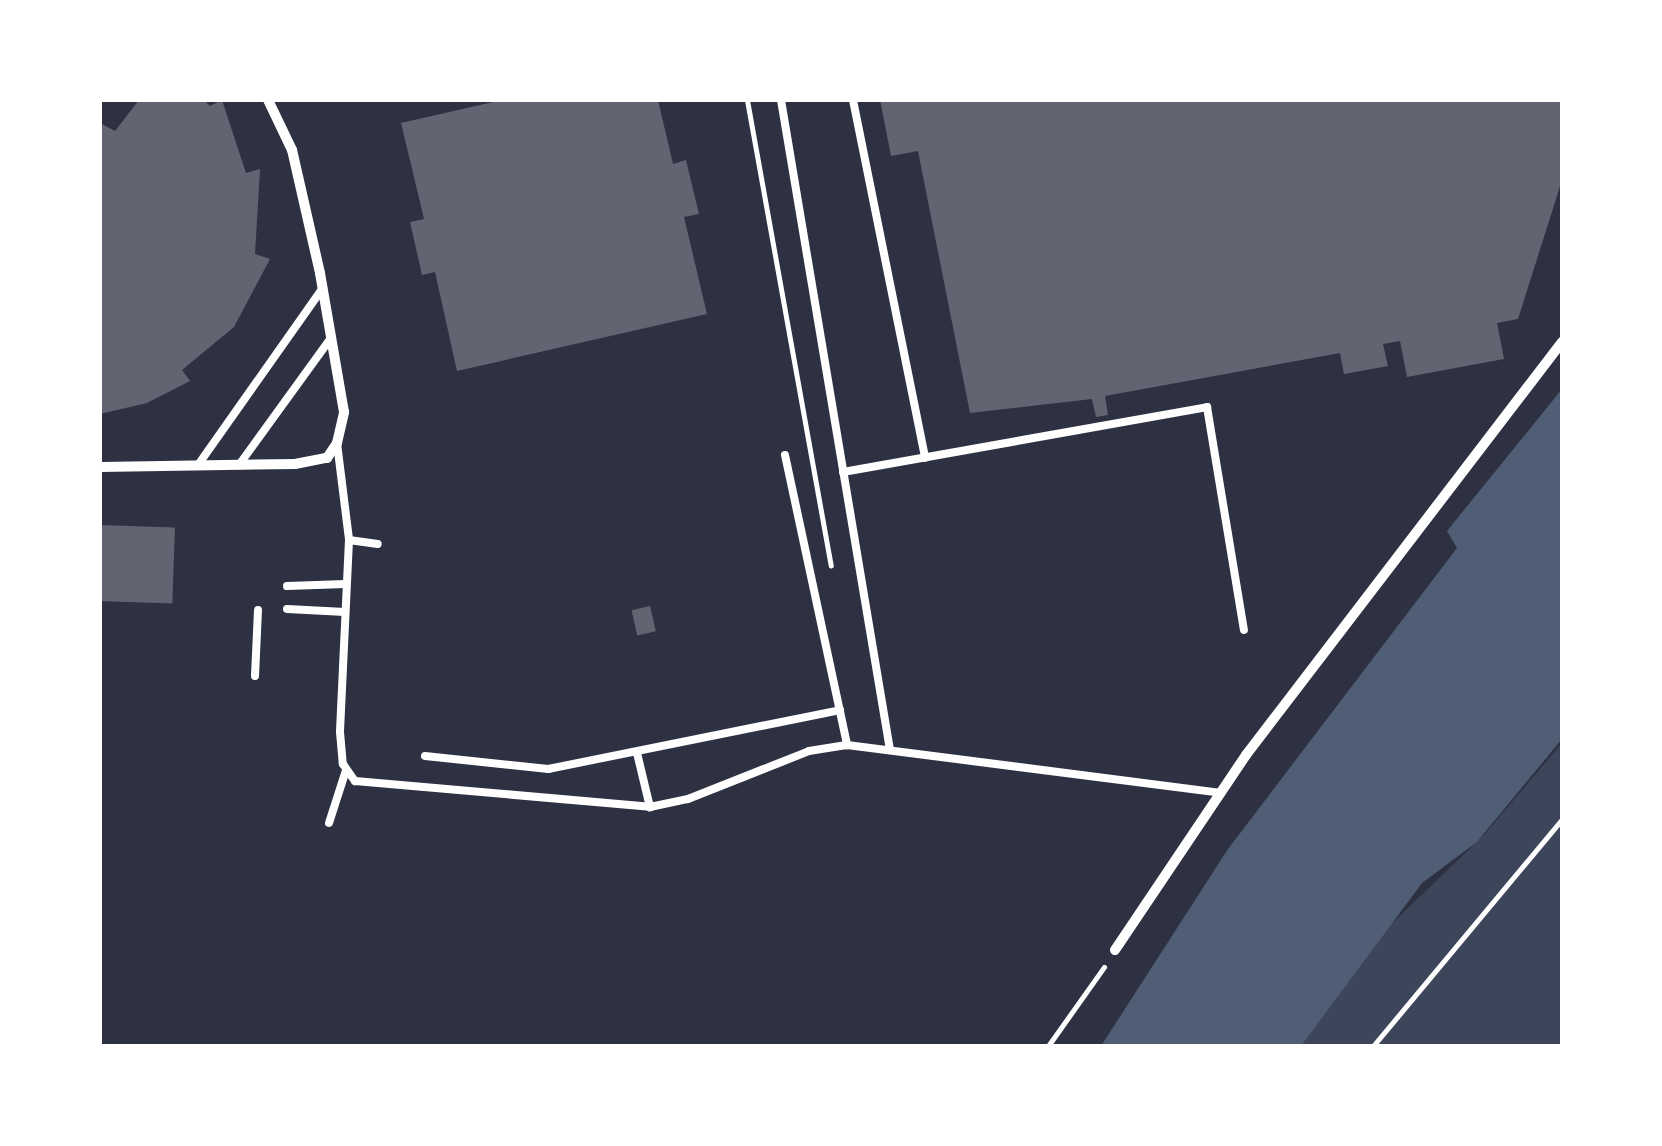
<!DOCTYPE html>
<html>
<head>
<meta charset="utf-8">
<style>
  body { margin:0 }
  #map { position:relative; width:1662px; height:1146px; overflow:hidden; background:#2d3142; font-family:Figtree,sans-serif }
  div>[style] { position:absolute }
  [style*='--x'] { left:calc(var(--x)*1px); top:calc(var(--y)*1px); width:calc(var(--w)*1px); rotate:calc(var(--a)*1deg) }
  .green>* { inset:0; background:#3c4559 }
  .water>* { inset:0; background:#4f5d75 }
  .building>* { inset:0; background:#626471; transform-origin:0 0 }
  .path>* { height:5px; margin:-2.5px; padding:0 2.5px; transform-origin:2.5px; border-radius:2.5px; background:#fff }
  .service>* { height:8px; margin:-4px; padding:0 4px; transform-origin:4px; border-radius:4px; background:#fff }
  .minor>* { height:10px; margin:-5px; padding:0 5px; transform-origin:5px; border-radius:5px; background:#fff }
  span { translate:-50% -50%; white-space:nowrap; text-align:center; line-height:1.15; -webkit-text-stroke:8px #fff; paint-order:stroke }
  .frame { position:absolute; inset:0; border:102px solid #fff; pointer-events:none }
</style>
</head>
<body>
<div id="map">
  <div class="green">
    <div style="clip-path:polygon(1562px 743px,1562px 1046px,1264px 1046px,1484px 835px)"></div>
  </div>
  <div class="water">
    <div style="clip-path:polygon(1562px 389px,1562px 739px,1477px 842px,1422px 883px,1301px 1046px,1101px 1046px,1228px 849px,1457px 548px,1447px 531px)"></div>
  </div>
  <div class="building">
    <div style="clip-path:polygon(139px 100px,204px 100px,210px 106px,222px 100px,246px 173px,260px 169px,255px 254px,270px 259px,234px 327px,182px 370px,190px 381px,147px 403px,100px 414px,100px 123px,115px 131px)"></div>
    <div style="clip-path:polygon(502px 100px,658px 100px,673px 164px,686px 160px,699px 214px,684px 217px,707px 314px,457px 371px,435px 272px,422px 275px,410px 222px,424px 219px,401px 123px)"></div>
    <div style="clip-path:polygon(880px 100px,1562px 100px,1562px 180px,1518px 319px,1497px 323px,1504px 359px,1407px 377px,1400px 341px,1383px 344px,1388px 366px,1344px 374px,1340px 353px,1105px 396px,1108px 415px,1096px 417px,1092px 399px,970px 413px,918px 151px,891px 156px)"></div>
    <div style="left:100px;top:525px;width:75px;height:76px;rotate:2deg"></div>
    <div style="left:650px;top:606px;width:26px;height:19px;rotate:77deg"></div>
  </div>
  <div class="path">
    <div style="--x:747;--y:100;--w:473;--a:79.8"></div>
    <div style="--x:1048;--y:1046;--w:97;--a:-54.7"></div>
    <div style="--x:1373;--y:1046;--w:295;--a:-50.2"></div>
  </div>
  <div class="service">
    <div style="--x:781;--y:100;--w:659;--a:80.48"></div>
    <div style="--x:853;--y:100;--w:365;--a:78.6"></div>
    <div style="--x:337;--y:443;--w:98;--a:82.9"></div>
    <div style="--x:349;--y:540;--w:29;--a:8"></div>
    <div style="--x:785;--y:455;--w:297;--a:77.9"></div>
    <div style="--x:198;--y:465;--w:217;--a:-54.8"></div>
    <div style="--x:239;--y:465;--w:157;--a:-54.1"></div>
    <div style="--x:843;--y:472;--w:370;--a:-10.1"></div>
    <div style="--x:1207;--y:407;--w:226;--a:80.6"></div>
    <div style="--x:349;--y:540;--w:192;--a:92.7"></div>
    <div style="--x:340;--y:732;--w:32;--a:85"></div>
    <div style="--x:343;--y:764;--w:21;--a:55"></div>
    <div style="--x:355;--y:781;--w:296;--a:5"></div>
    <div style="--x:650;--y:807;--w:39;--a:-12"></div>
    <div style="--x:688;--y:799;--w:130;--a:-21.6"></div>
    <div style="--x:809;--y:751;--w:38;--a:-9"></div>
    <div style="--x:847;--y:745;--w:377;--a:7.3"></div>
    <div style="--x:287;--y:586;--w:59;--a:-1.9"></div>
    <div style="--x:287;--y:609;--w:58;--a:3"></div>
    <div style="--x:255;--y:676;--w:66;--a:-87.4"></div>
    <div style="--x:637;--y:753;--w:56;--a:76.5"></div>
    <div style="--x:425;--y:756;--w:124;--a:6"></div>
    <div style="--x:548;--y:769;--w:298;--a:-11.4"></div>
    <div style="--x:329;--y:823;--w:56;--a:-72.2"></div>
  </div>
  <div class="minor">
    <div style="--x:100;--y:467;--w:195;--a:-0.9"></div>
    <div style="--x:295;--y:464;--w:33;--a:-11"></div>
    <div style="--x:327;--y:458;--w:18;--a:-56"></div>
    <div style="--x:337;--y:443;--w:32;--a:-77"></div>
    <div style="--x:344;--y:412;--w:141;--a:-99.8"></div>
    <div style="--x:320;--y:273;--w:126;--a:-102.8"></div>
    <div style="--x:292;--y:150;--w:55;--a:-115.6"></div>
    <div style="--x:1115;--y:950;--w:235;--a:-56.1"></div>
    <div style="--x:1246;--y:755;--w:520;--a:-52.58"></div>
  </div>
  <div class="frame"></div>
</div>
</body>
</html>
